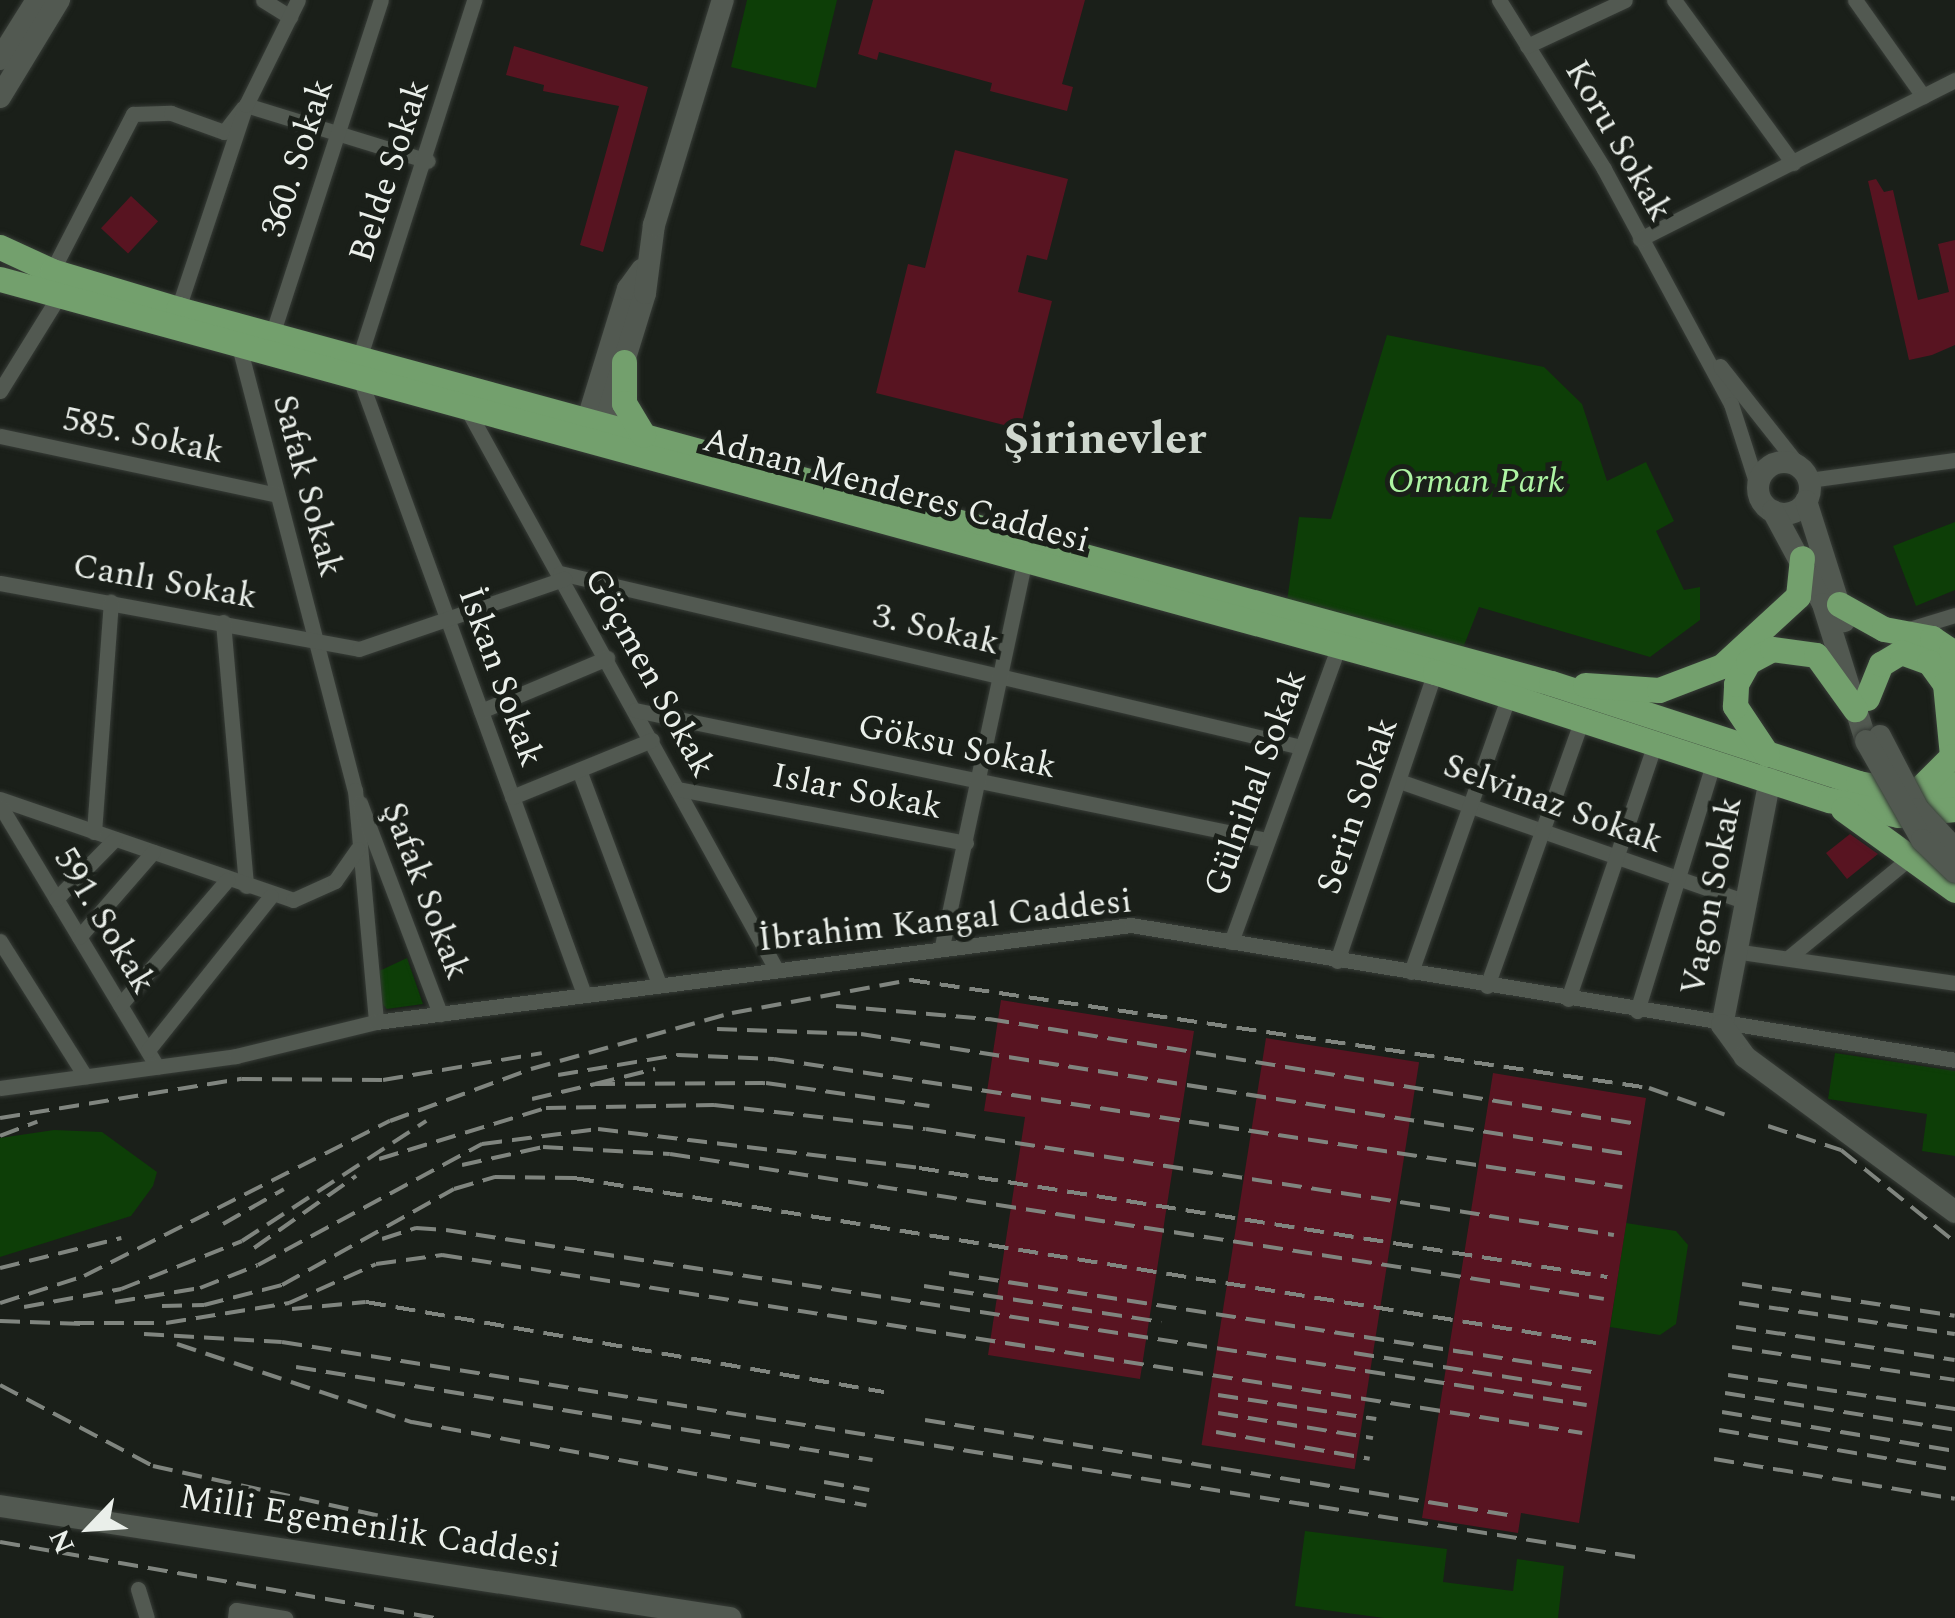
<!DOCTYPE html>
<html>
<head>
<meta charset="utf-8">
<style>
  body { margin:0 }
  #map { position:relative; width:1955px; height:1618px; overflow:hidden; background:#1a1f19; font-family:Spectral,serif }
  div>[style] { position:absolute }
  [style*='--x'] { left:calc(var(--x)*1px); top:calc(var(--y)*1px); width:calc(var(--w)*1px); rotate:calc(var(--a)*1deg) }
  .green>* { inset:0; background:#0d3e07 }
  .building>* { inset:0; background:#581421; transform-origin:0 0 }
  .roads { filter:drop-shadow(0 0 2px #373c37) drop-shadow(0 0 2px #373c37) }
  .street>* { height:15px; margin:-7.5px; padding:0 7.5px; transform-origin:7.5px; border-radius:7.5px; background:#525951 }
  .secondary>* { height:22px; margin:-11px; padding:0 11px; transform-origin:11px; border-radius:11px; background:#525951 }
  .secondary>.ring { margin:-11px; padding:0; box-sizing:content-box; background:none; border:22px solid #525951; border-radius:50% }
  .primary>* { height:25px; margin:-12.5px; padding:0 12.5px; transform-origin:12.5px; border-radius:12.5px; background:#73a06d }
  .rail>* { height:4px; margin-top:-2px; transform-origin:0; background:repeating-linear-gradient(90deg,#80857f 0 20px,transparent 0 30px) }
  .bridges { filter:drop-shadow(0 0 2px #373c37) drop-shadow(0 0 2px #373c37) }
  .secondary-bridge>* { height:22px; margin:-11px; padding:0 11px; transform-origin:11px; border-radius:11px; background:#525951 }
  span { translate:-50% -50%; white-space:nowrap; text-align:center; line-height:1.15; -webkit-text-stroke:10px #1a1f19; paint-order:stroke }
  .street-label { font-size:35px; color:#eaefea }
  .park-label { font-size:35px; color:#adf4a3; font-style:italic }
  .district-label { font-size:45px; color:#cfd7ce; font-weight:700 }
  .north { position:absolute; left:40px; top:1478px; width:100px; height:100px; -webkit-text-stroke:8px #1a1f19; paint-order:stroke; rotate:245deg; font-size:28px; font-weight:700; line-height:40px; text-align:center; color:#eaefea }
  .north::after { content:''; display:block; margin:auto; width:35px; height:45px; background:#eaefea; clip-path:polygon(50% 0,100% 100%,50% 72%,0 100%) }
</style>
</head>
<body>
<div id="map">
  <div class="green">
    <div style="clip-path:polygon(747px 0,837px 0,816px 88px,731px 67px)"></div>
    <div style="clip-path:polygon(1387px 335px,1544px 367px,1582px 404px,1607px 481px,1646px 462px,1674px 521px,1656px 531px,1684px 590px,1700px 587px,1700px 620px,1650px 657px,1479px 607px,1463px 648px,1287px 601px,1299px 517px,1331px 519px)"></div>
    <div style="clip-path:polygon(1955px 522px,1955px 590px,1916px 606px,1893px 546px)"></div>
    <div style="clip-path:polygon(407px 958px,423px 1004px,387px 1009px,376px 997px,375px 973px)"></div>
    <div style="clip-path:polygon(1835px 1053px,1955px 1071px,1955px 1156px,1922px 1151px,1927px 1114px,1828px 1099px)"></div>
    <div style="clip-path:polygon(54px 1130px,102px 1132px,157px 1172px,153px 1186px,131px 1216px,0 1257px,0 1138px)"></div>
    <div style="clip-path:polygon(1626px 1223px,1676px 1231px,1688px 1245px,1676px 1324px,1660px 1335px,1610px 1327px)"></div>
    <div style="clip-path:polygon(1305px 1531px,1447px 1549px,1443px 1582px,1513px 1591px,1517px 1559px,1564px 1566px,1558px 1618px,1384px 1618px,1295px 1606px)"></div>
  </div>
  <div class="building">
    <div style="clip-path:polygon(873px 0,1085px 0,1062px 84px,1073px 87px,1067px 111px,990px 91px,992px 83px,879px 52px,877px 60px,858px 54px)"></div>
    <div style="clip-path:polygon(514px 46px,648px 87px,603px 252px,580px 245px,619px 106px,543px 91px,544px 85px,506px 75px)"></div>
    <div style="clip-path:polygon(955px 150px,1068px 179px,1047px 260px,1027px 255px,1018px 292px,1052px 301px,1020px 429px,876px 393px,908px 264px,925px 268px)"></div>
    <div style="clip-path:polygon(1876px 179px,1884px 192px,1893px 190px,1918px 300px,1949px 292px,1938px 244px,1955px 240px,1955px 345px,1932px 355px,1909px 360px,1868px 181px)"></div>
    <div style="left:131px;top:196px;width:37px;height:44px;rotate:43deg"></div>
    <div style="clip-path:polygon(1850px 834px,1878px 854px,1847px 879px,1826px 853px)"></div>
    <div style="clip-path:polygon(1001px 1000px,1194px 1031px,1140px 1379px,988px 1355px,1025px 1117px,984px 1111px)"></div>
    <div style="left:1266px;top:1038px;width:155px;height:412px;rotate:9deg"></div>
    <div style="clip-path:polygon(1493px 1073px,1646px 1098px,1579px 1523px,1521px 1513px,1518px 1533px,1422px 1518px)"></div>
  </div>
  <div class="roads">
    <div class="street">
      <div style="--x:263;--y:0;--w:32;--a:32"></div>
      <div style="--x:1499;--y:0;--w:199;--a:58.1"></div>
      <div style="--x:1604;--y:169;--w:267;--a:61.6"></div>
      <div style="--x:1731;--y:404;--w:91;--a:72.2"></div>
      <div style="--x:1674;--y:0;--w:202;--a:53.9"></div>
      <div style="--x:1855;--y:0;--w:118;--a:54.7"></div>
      <div style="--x:1527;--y:46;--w:108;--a:-25.1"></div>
      <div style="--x:246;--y:105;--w:190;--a:17.1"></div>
      <div style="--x:1640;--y:239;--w:353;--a:-26.8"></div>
      <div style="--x:52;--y:271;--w:177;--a:-62.7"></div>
      <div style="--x:133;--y:114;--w:38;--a:-2"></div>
      <div style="--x:171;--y:113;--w:56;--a:19.7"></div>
      <div style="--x:224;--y:132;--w:31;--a:-52"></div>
      <div style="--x:178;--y:309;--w:215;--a:-71.6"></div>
      <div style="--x:246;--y:105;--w:117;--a:-63.7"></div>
      <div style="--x:272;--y:335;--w:352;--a:-72"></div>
      <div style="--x:239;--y:346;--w:459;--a:75.4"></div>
      <div style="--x:355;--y:790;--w:233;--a:84.8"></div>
      <div style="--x:359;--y:359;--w:377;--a:-72.2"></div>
      <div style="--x:1720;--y:366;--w:127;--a:51.7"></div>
      <div style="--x:360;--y:379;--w:655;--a:69.99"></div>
      <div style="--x:0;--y:391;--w:112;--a:-58.2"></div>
      <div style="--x:467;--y:409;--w:640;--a:61.11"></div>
      <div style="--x:0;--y:436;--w:280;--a:12"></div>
      <div style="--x:1809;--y:480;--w:147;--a:-7.8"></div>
      <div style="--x:560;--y:573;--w:757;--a:13.21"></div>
      <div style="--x:0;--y:583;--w:365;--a:10.4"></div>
      <div style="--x:359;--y:649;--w:217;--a:-18.9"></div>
      <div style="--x:223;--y:622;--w:265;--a:85"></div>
      <div style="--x:1906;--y:630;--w:51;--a:-17"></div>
      <div style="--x:635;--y:710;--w:644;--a:11.64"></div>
      <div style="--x:481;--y:711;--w:137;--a:-22.8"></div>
      <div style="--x:579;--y:770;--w:228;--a:69.5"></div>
      <div style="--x:1399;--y:781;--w:365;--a:19.2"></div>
      <div style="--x:678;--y:789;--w:293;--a:10.6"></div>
      <div style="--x:512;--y:797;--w:151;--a:-22.2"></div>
      <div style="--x:0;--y:799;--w:310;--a:19"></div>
      <div style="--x:293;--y:900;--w:46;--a:-24.3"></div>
      <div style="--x:335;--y:881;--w:39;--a:-55"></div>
      <div style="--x:360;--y:803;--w:226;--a:69.2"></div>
      <div style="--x:1;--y:807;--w:303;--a:59"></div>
      <div style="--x:94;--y:832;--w:231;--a:-85.8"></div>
      <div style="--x:56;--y:899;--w:84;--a:-45.5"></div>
      <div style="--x:79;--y:937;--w:113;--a:-49"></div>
      <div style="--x:0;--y:941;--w:160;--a:57.8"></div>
      <div style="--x:1231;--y:942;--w:315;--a:-70"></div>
      <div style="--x:942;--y:946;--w:392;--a:-77.9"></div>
      <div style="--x:1734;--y:951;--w:223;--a:8.2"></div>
      <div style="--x:1788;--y:958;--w:161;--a:-39.4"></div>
      <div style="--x:1337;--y:961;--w:305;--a:-71.3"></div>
      <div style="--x:1411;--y:972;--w:296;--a:-70.5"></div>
      <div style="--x:1487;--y:986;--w:287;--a:-70.4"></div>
      <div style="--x:1568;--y:999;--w:274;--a:-71.2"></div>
      <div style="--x:120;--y:1005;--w:165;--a:-49.4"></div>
      <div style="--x:1637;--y:1011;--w:263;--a:-72.9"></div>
      <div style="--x:148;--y:1050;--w:197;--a:-51.4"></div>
      <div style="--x:0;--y:1088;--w:238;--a:-7.7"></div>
      <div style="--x:236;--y:1056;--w:144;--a:-13.7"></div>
      <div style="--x:376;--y:1022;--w:761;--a:-7.32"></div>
      <div style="--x:1131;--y:925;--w:835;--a:9.3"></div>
      <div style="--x:138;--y:1589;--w:30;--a:73"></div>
      <div style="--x:235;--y:1618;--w:8;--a:-83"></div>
      <div style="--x:236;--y:1610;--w:50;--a:9.3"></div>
    </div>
    <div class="secondary">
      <div style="--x:0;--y:59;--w:70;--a:-57.9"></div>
      <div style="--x:0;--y:97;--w:114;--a:-58.7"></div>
      <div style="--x:583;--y:435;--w:153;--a:-72.9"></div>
      <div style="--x:628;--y:289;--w:24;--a:-54"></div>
      <div style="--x:599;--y:442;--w:156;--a:-72.8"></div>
      <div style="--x:645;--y:293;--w:69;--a:-82.5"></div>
      <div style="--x:654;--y:225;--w:235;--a:-73"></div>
      <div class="ring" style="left:1758px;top:462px;width:30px;height:30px"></div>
      <div style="--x:1806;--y:501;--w:126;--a:72.4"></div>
      <div style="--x:1773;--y:511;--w:106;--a:61.7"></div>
      <div style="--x:1823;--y:604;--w:144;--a:72.6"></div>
      <div style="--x:1770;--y:779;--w:251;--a:101"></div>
      <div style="--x:1722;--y:1025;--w:39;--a:54"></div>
      <div style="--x:1745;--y:1057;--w:261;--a:36.4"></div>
      <div style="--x:0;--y:1506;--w:739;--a:8.72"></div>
    </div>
    <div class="primary">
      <div style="--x:0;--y:247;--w:57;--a:24.8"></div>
      <div style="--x:52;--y:271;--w:132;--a:16.8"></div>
      <div style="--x:178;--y:309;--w:1423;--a:15.24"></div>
      <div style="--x:1551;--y:683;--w:323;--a:18"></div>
      <div style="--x:1858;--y:783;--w:57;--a:10.1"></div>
      <div style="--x:1914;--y:793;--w:42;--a:-12.4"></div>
      <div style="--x:0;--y:279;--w:1488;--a:15.32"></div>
      <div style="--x:1435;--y:672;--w:415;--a:18"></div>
      <div style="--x:1830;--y:800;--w:70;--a:12.4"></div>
      <div style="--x:1898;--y:815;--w:57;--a:-6"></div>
      <div style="--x:624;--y:362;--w:41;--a:90"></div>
      <div style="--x:624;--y:403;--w:37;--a:59"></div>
      <div style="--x:1839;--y:604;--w:51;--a:29.1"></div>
      <div style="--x:1884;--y:629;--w:49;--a:10.6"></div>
      <div style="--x:1932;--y:638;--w:23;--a:34"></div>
      <div style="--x:1951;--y:651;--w:16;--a:76"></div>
      <div style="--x:1585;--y:685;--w:74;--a:3.9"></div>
      <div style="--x:1659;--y:690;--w:67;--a:-20.9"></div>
      <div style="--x:1722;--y:666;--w:103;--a:-42.6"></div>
      <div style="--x:1798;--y:596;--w:38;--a:-84"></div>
      <div style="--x:1867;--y:698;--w:37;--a:-68"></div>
      <div style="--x:1881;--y:664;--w:23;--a:-31"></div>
      <div style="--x:1901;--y:652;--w:30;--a:20"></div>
      <div style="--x:1929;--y:662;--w:27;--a:54"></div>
      <div style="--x:1945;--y:684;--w:72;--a:84.4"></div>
      <div style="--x:1952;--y:756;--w:52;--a:135"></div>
      <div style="--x:1767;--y:754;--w:58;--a:-123.7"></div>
      <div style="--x:1735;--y:706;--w:22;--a:-87"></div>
      <div style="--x:1736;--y:684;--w:25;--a:-61"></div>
      <div style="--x:1748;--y:662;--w:27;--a:-28"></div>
      <div style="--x:1772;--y:649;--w:44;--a:7.8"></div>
      <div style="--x:1816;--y:655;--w:67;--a:54.2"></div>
      <div style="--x:1843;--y:809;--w:138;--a:35.9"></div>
    </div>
  </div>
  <div class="rail">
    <div style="--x:836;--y:1006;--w:154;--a:4.9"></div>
    <div style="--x:989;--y:1019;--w:651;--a:9.19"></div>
    <div style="--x:717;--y:1029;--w:144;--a:2"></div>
    <div style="--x:861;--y:1034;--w:775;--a:8.9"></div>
    <div style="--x:558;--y:1075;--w:122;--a:-9.5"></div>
    <div style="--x:678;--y:1055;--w:96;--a:2.4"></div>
    <div style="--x:774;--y:1059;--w:858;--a:8.58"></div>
    <div style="--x:595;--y:1084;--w:62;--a:-14"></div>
    <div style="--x:532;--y:1099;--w:65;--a:-13.4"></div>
    <div style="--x:595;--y:1084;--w:171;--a:-0.3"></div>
    <div style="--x:766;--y:1083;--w:165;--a:8"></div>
    <div style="--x:0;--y:1118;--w:245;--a:-9.2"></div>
    <div style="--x:242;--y:1079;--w:141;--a:0.4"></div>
    <div style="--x:383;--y:1080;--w:161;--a:-9.6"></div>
    <div style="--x:1768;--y:1126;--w:77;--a:18.2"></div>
    <div style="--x:1841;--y:1150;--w:146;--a:38.9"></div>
    <div style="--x:0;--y:1136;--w:40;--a:-21"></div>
    <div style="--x:379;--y:1159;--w:175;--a:-17"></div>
    <div style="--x:546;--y:1108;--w:168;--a:-1"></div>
    <div style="--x:714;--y:1105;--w:213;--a:6.5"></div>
    <div style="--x:926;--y:1129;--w:696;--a:8.76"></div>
    <div style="--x:462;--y:1165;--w:83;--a:-12.5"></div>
    <div style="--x:543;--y:1147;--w:127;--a:3.2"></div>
    <div style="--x:670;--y:1154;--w:945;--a:8.82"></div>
    <div style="--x:223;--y:1224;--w:70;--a:-29.8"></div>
    <div style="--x:382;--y:1239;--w:36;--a:-18"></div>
    <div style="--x:416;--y:1228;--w:30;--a:4"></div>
    <div style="--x:446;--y:1230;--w:1154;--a:8.72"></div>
    <div style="--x:254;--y:1248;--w:125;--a:-35.2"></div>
    <div style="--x:0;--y:1268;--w:125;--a:-13.9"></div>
    <div style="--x:949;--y:1273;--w:651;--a:8.75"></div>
    <div style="--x:1742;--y:1284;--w:215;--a:8.5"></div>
    <div style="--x:924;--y:1286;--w:240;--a:8.6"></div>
    <div style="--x:115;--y:1302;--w:86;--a:-9.4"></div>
    <div style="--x:200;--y:1288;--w:62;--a:-21.6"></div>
    <div style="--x:258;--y:1265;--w:255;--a:-28.4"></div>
    <div style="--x:482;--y:1144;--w:117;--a:-7.4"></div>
    <div style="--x:598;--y:1129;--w:323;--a:6.9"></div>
    <div style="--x:919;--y:1168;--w:697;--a:9"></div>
    <div style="--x:0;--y:1303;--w:88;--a:-17.8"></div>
    <div style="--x:84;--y:1276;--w:343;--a:-26.9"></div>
    <div style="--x:390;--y:1121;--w:150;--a:-20.2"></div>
    <div style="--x:531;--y:1069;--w:209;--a:-15.6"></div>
    <div style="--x:732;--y:1013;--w:181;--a:-10.5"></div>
    <div style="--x:910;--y:980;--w:747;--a:8.31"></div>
    <div style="--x:1649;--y:1088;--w:88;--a:19.3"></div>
    <div style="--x:1739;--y:1303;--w:218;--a:8.2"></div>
    <div style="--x:162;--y:1306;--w:42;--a:-1.4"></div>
    <div style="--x:204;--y:1305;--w:81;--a:-14.4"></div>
    <div style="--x:282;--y:1285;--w:197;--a:-29.2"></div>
    <div style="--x:454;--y:1189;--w:43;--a:-16.3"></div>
    <div style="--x:495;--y:1177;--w:79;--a:0.7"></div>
    <div style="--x:574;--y:1178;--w:1035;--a:9.17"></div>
    <div style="--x:24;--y:1307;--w:99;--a:-10.5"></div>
    <div style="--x:121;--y:1289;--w:130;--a:-21.6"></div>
    <div style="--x:242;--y:1241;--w:220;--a:-33.1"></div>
    <div style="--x:292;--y:1309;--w:74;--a:-5.4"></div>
    <div style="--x:366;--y:1302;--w:526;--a:9.86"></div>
    <div style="--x:0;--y:1321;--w:84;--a:2"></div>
    <div style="--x:74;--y:1323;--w:90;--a:0"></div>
    <div style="--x:166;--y:1323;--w:125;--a:-9.2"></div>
    <div style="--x:289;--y:1303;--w:95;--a:-24.1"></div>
    <div style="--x:376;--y:1264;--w:67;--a:-7.8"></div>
    <div style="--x:442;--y:1255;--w:1154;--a:8.87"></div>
    <div style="--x:1736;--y:1327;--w:221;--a:8.6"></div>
    <div style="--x:144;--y:1334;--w:138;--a:3.3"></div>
    <div style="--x:282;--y:1342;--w:1371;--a:9.02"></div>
    <div style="--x:177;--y:1344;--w:248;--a:18.4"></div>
    <div style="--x:412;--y:1422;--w:462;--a:10.4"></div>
    <div style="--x:1732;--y:1347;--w:225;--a:8.4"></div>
    <div style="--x:1354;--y:1353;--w:238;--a:8.9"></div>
    <div style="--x:296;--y:1367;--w:584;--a:9.16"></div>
    <div style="--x:1728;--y:1375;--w:230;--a:8.5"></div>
    <div style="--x:0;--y:1385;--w:173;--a:27.9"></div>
    <div style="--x:153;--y:1466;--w:243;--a:12.4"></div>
    <div style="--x:1725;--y:1393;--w:233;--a:9.1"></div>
    <div style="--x:1218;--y:1395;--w:160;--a:8.6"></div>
    <div style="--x:1722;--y:1412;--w:236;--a:9.5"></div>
    <div style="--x:1218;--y:1413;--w:157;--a:9.2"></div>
    <div style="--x:925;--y:1420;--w:597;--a:9.26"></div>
    <div style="--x:1719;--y:1430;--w:239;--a:9.6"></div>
    <div style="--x:1216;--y:1432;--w:156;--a:9.9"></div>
    <div style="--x:1714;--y:1459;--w:244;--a:9.4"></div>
    <div style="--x:824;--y:1482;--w:46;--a:10.1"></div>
    <div style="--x:0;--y:1542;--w:443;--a:9.9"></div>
  </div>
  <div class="bridges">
    <div class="secondary-bridge">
      <div style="--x:1880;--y:736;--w:82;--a:62.5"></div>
      <div style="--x:1918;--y:809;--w:54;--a:47.2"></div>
      <div style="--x:1866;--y:741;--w:114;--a:60.5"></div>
      <div style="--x:1922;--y:840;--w:46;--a:44.1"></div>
    </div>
  </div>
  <div class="street-label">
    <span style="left:1618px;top:141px;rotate:60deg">Koru Sokak</span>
    <span style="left:298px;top:158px;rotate:-72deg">360. Sokak</span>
    <span style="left:390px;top:171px;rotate:-72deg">Belde Sokak</span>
    <span style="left:143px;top:436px;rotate:12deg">585. Sokak</span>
    <span style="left:307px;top:486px;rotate:75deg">Safak Sokak</span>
    <span style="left:896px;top:491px;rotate:15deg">Adnan Menderes Caddesi</span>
    <span style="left:165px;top:582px;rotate:10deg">Canlı Sokak</span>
    <span style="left:936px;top:630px;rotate:13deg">3. Sokak</span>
    <span style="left:649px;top:673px;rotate:61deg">Göçmen Sokak</span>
    <span style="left:500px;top:677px;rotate:70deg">İskan Sokak</span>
    <span style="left:957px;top:747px;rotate:12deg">Göksu Sokak</span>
    <span style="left:1256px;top:783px;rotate:-70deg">Gülnihal Sokak</span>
    <span style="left:857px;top:792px;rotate:11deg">Islar Sokak</span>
    <span style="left:1553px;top:804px;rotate:20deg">Selvinaz Sokak</span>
    <span style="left:1358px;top:806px;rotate:-71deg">Serin Sokak</span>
    <span style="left:425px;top:891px;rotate:69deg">Şafak Sokak</span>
    <span style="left:1712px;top:896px;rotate:-79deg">Vagon Sokak</span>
    <span style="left:104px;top:921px;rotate:59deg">591. Sokak</span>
    <span style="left:945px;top:921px;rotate:-6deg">İbrahim Kangal Caddesi</span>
    <span style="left:370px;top:1527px;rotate:9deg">Milli Egemenlik Caddesi</span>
  </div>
  <div class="park-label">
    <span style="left:1476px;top:482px">Orman Park</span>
  </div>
  <div class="district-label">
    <span style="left:1105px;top:440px">Şirinevler</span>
  </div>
  <div class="north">N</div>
</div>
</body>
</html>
